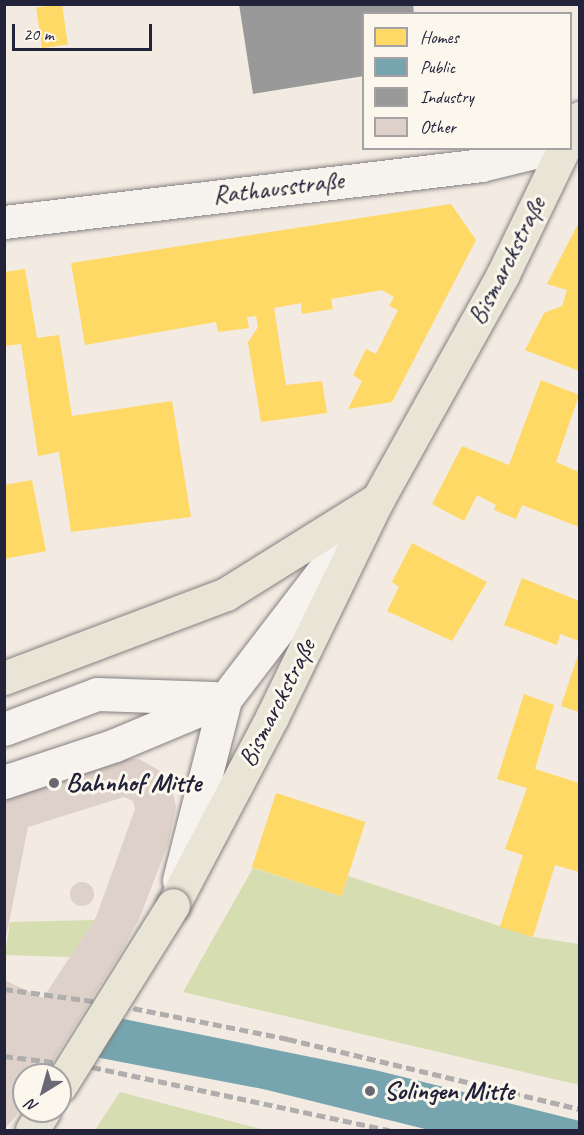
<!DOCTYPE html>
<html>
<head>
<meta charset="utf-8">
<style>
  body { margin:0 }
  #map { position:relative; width:584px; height:1135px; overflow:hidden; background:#f3eae1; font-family:Caveat,sans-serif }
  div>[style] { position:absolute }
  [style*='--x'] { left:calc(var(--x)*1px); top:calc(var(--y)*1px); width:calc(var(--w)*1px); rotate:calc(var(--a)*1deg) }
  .green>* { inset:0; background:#d6ddb0 }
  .homes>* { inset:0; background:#ffd966; transform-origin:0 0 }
  .public>* { inset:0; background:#76a5af }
  .industry>* { inset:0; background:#999 }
  .building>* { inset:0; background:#ded1ca }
  .round { border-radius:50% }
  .roads { filter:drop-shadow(0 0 2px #848081) drop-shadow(0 0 2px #848081) }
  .minor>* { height:33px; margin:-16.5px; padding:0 16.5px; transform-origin:16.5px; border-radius:16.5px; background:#f6f3ef }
  .major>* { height:33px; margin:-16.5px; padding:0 16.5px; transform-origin:16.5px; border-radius:16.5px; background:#e9e5d6 }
  .rail>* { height:4.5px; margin-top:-2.25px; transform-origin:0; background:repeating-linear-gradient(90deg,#b0aead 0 9px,transparent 0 13.5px) }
  .bridges { filter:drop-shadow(0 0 2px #848081) drop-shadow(0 0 2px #848081) }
  .major-bridge>* { height:33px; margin:-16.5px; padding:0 16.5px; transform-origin:16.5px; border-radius:16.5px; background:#e9e5d6 }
  .dots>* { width:16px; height:16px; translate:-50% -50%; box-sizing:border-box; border:3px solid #fbf7ec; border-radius:50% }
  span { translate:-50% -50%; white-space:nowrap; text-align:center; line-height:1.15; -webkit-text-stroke:6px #fbf7ec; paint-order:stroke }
  .street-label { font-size:26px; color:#22223b }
  .poi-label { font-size:26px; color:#22223b; font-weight:700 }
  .left { translate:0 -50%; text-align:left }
  .frame { position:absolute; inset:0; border:6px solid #22223b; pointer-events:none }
  .legend { position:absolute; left:362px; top:12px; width:210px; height:138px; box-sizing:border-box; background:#fbf7ec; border:2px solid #a4a2a5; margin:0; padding:8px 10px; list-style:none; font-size:18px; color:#22223b }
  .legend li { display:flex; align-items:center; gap:12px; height:30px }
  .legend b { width:30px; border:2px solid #a4a2a5 }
  .north { position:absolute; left:12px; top:1063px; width:60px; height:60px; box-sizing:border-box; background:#fbf7ec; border:2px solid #a4a2a5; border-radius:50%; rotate:217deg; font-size:16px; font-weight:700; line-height:24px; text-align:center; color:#22223b }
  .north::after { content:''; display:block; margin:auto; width:21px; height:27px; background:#6b6875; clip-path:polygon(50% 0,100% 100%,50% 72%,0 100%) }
  .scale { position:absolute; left:12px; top:24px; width:140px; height:27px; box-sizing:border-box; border:3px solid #22223b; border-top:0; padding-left:8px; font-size:18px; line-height:21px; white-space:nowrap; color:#22223b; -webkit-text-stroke:4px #fbf7ec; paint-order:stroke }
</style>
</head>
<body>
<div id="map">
  <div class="green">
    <div style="clip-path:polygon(253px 868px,341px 896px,348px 876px,533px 937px,579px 944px,579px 1085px,183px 992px)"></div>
    <div style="clip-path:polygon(94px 920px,70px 957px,5px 955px,10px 922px)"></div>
    <div style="clip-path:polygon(120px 1092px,265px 1130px,95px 1130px)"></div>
  </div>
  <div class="homes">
    <div style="left:62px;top:4px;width:41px;height:26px;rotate:82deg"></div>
    <div style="clip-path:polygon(451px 204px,476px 240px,392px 402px,348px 409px,362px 381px,353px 375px,366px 349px,376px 354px,398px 310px,389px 306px,394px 297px,382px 290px,331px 299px,333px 309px,302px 314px,301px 303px,274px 308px,286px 385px,322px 381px,327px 413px,261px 422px,248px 342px,258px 327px,256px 316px,247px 317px,249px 328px,218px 332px,216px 322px,85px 345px,71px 263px)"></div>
    <div style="clip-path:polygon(578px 224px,579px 225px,579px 371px,525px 350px,544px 313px,562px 306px,567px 290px,547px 284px)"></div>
    <div style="clip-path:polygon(25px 269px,37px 338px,59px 335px,72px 416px,172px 401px,191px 517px,71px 532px,59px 452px,38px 456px,21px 344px,4px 346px,4px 272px)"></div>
    <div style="clip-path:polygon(541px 380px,579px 395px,556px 462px,579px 472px,579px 527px,522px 505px,516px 519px,494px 510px,496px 505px,477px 495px,464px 521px,432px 504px,462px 446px,509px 465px)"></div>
    <div style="clip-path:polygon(32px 480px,46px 551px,4px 559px,4px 485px)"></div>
    <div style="clip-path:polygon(412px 543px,487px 582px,452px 641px,387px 611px,399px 587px,392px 582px)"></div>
    <div style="clip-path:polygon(522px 578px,579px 601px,579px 641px,560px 634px,557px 645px,504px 625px)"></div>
    <div style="clip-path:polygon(579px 652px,579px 712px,561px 706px)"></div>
    <div style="clip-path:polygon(524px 694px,554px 705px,535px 769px,579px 783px,579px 872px,555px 865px,533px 937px,500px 927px,523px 855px,505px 849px,527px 788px,497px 779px)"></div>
    <div style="left:276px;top:793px;width:94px;height:78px;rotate:18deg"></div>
  </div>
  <div class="public">
    <div style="clip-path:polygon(104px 1015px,375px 1070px,580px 1121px,580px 1130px,429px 1130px,263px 1089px,95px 1057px)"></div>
  </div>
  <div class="industry">
    <div style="clip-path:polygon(239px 4px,413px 4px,414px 14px,364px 14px,364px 76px,253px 94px)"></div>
  </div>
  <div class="building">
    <div style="clip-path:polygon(117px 759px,139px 759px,160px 771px,172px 788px,176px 808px,168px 844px,140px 917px,122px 950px,44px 1075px,24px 1075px,24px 1106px,4px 1130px,4px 1060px,8px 1055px,4px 1055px,4px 980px,43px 998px,96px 917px,135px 809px,133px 801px,124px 797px,28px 827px,4px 948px,4px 793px)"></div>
    <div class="round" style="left:70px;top:882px;width:24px;height:24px"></div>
  </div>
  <div class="roads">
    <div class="minor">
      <div style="--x:4;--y:222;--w:480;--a:-6.8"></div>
      <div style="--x:481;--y:165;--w:72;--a:-13.7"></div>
      <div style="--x:4;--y:729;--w:99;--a:-20.6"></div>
      <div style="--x:97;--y:694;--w:117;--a:2"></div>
      <div style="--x:4;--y:782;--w:117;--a:-18.4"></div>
      <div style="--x:115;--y:745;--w:119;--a:-22.7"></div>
      <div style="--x:225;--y:699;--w:215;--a:-52.5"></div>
      <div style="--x:179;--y:880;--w:187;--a:-75.7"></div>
    </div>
    <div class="major">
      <div style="--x:570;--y:136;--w:21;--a:-61"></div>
      <div style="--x:4;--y:678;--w:237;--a:-20.7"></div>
      <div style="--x:226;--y:594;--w:179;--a:-32"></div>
      <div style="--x:173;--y:905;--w:212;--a:-62.2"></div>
      <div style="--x:272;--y:717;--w:242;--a:-64.1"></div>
      <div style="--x:378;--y:499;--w:257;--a:-60.9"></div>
      <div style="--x:503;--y:274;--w:140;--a:-64.2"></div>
      <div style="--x:32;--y:1130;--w:22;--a:-58"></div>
    </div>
  </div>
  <div class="rail">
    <div style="--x:4;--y:989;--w:104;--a:7.7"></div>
    <div style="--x:107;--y:1003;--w:185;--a:11.2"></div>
    <div style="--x:288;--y:1039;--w:300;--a:13.5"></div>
    <div style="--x:4;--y:1056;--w:89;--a:7.1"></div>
    <div style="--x:92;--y:1067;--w:304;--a:12"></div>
  </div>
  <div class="bridges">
    <div class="major-bridge">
      <div style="--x:60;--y:1086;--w:213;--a:-58"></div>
    </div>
  </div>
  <div class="dots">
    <div style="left:54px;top:783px;background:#6b6875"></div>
    <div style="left:370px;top:1091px;background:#6b6875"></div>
  </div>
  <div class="street-label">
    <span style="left:278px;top:188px;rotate:-7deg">Rathausstraße</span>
    <span style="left:507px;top:261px;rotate:-63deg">Bismarckstraße</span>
    <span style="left:277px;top:703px;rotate:-63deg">Bismarckstraße</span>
  </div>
  <div class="poi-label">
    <span class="left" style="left:66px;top:783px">Bahnhof Mitte</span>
    <span class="left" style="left:384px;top:1091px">Solingen Mitte</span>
  </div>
  <div class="frame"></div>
  <ul class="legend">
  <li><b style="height:16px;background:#ffd966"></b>Homes</li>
  <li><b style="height:16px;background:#76a5af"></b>Public</li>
  <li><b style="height:16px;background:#999"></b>Industry</li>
  <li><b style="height:16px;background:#ded1ca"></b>Other</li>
  </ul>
  <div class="north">N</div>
  <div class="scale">20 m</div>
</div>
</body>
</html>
